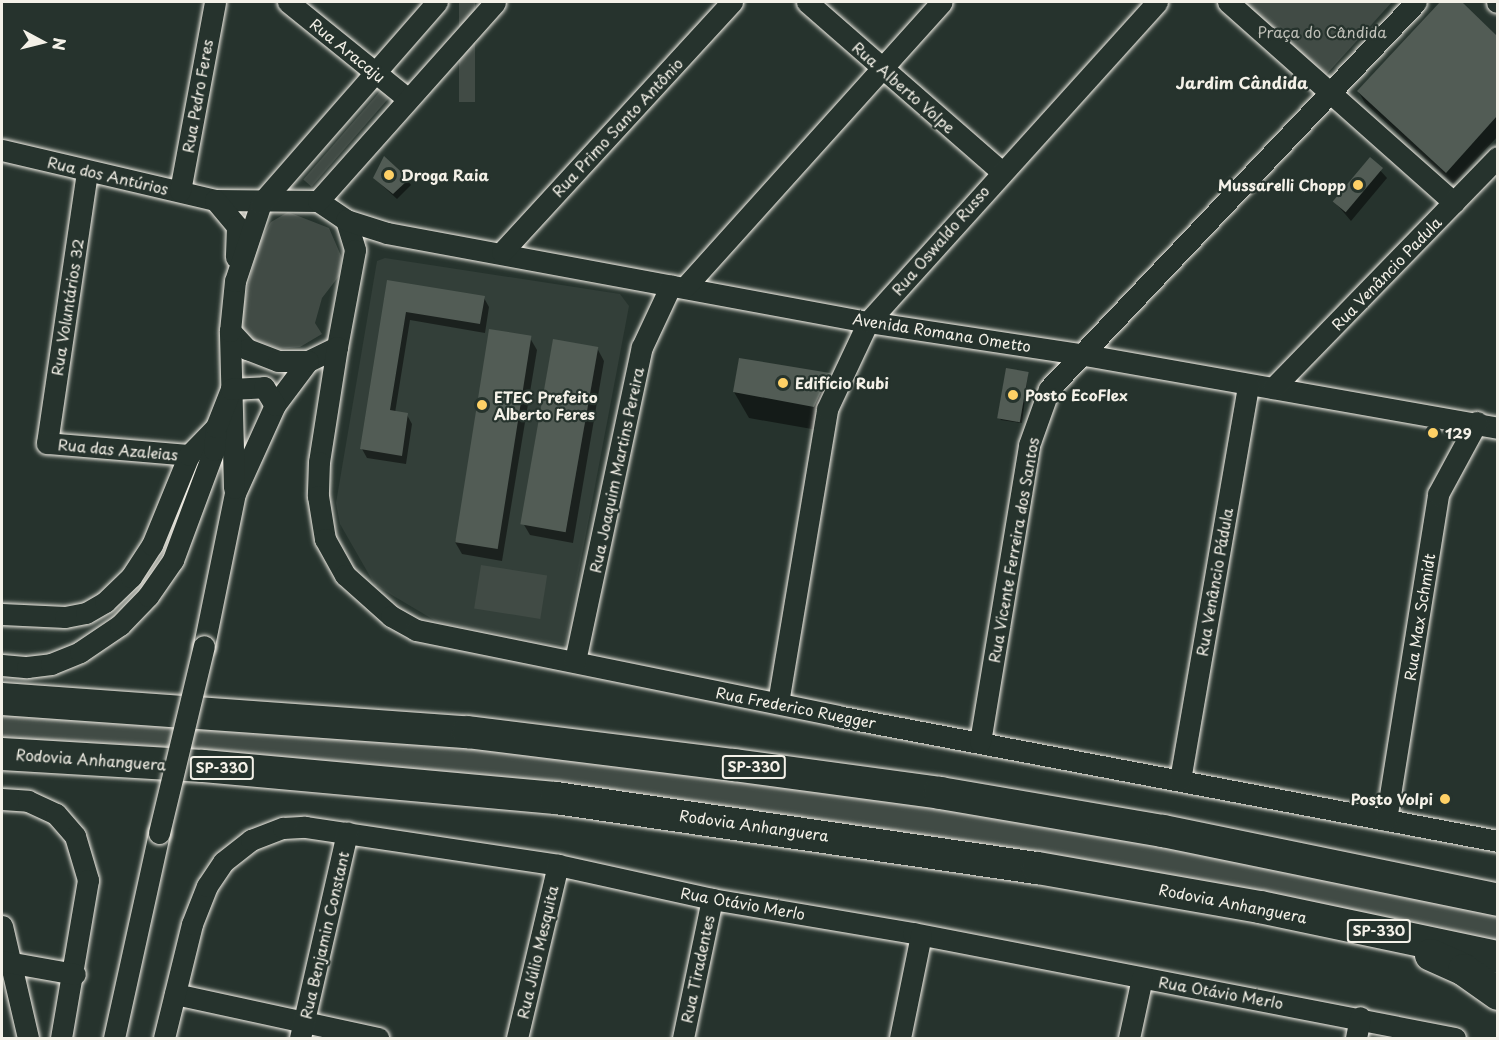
<!DOCTYPE html>
<html>
<head>
<meta charset="utf-8">
<style>
  body { margin:0 }
  #map { position:relative; width:1499px; height:1040px; overflow:hidden; background:#26332d; font-family:"Playpen Sans",sans-serif }
  div>[style] { position:absolute }
  [style*='--x'] { left:calc(var(--x)*1px); top:calc(var(--y)*1px); width:calc(var(--w)*1px); rotate:calc(var(--a)*1deg) }
  .built>* { inset:0; background:#333f39 }
  .green>* { inset:0; background:#414b45; transform-origin:0 0 }
  .shadow>* { inset:0; background:#0007 }
  .building>* { inset:0; background:#525c55; transform-origin:0 0 }
  .roads { filter:drop-shadow(0 0 2px #f4f1e8) drop-shadow(0 0 2px #f4f1e8) }
  .minor>* { height:21px; margin:-10.5px; padding:0 10.5px; transform-origin:10.5px; border-radius:10.5px; background:#26332d }
  .highway>* { height:32px; margin:-16px; padding:0 16px; transform-origin:16px; border-radius:16px; background:#26332d }
  .bridges { filter:drop-shadow(0 0 2px #f4f1e8) drop-shadow(0 0 2px #f4f1e8) }
  .minor-bridge>* { height:21px; margin:-10.5px; padding:0 10.5px; transform-origin:10.5px; border-radius:10.5px; background:#26332d }
  .dots>* { width:16px; height:16px; translate:-50% -50%; box-sizing:border-box; border:3px solid #26332d; border-radius:50% }
  span { translate:-50% -50%; white-space:nowrap; text-align:center; line-height:1.15; -webkit-text-stroke:4.5px #26332d; paint-order:stroke }
  .shield-label span { padding:2px 4px; background:#26332d; border:2px solid; border-radius:4px; -webkit-text-stroke-width:0 }
  .shield-label { font-size:14px; color:#f4f1e8; font-weight:700 }
  .park-label { font-size:15px; color:#bebfb7 }
  .street-label { font-size:15px; color:#f4f1e8 }
  .poi-label { font-size:15px; color:#f4f1e8; font-weight:700 }
  .left { translate:0 -50%; text-align:left }
  .right { translate:-100% -50%; text-align:right }
  .neighbourhood-label { font-size:16px; color:#f4f1e8; font-weight:700 }
  .frame { position:absolute; inset:0; border:3px solid #f4f1e8; pointer-events:none }
  .north { position:absolute; left:12px; top:12px; width:60px; height:60px; -webkit-text-stroke:4px #26332d; paint-order:stroke; rotate:97deg; font-size:16px; font-weight:700; line-height:24px; text-align:center; color:#f4f1e8 }
  .north::after { content:''; display:block; margin:auto; width:21px; height:27px; background:#f4f1e8; clip-path:polygon(50% 0,100% 100%,50% 72%,0 100%) }
</style>
</head>
<body>
<div id="map">
  <div class="built">
    <div style="clip-path:polygon(385px 258px,620px 294px,629px 306px,565px 645px,439px 623px,375px 585px,340px 524px,336px 503px,377px 261px)"></div>
  </div>
  <div class="green">
    <div style="left:459px;top:2px;width:16px;height:100px"></div>
    <div style="clip-path:polygon(1242px 2px,1392px 2px,1325px 76px)"></div>
    <div style="left:382px;top:89px;width:11px;height:120px;rotate:41deg"></div>
    <div style="clip-path:polygon(288px 212px,329px 228px,342px 258px,339px 276px,322px 298px,315px 323px,322px 334px,300px 347px,280px 349px,251px 339px,241px 328px,242px 312px,258px 244px,271px 222px)"></div>
    <div style="left:481px;top:565px;width:67px;height:44px;rotate:9deg"></div>
    <div style="clip-path:polygon(2px 709px,459px 739px,900px 796px,1497px 908px,1497px 948px,1280px 902px,2px 746px)"></div>
  </div>
  <div class="shadow">
    <div style="clip-path:polygon(1442px 2px,1460px 2px,1498px 38px,1498px 136px,1453px 184px,1365px 103px,1358px 91px)"></div>
    <div style="clip-path:polygon(1370px 159px,1387px 178px,1351px 221px,1334px 201px)"></div>
    <div style="clip-path:polygon(374px 178px,407px 180px,411px 185px,397px 199px)"></div>
    <div style="clip-path:polygon(388px 282px,484px 298px,489px 307px,485px 333px,410px 320px,395px 413px,407px 415px,412px 424px,406px 464px,367px 458px,362px 449px)"></div>
    <div style="clip-path:polygon(530px 338px,537px 350px,502px 561px,462px 554px,455px 542px)"></div>
    <div style="clip-path:polygon(597px 348px,604px 361px,573px 543px,530px 535px,523px 523px)"></div>
    <div style="clip-path:polygon(1028px 374px,1022px 423px,1001px 420px,999px 417px)"></div>
    <div style="clip-path:polygon(829px 375px,844px 401px,829px 432px,749px 418px,734px 392px)"></div>
  </div>
  <div class="building">
    <div style="clip-path:polygon(1440px 2px,1462px 2px,1497px 36px,1497px 116px,1446px 173px,1357px 91px)"></div>
    <div style="clip-path:polygon(384px 156px,409px 179px,393px 194px,373px 178px)"></div>
    <div style="left:1370px;top:157px;width:17px;height:58px;rotate:40deg"></div>
    <div style="clip-path:polygon(387px 280px,485px 296px,480px 324px,406px 312px,390px 410px,408px 413px,402px 456px,360px 449px)"></div>
    <div style="left:489px;top:329px;width:43px;height:216px;rotate:9deg"></div>
    <div style="left:553px;top:339px;width:46px;height:188px;rotate:10deg"></div>
    <div style="clip-path:polygon(739px 358px,830px 373px,814px 407px,733px 392px)"></div>
    <div style="left:1006px;top:368px;width:23px;height:51px;rotate:10deg"></div>
  </div>
  <div class="roads">
    <div class="minor">
      <div style="--x:288;--y:2;--w:154;--a:38.9"></div>
      <div style="--x:807;--y:2;--w:257;--a:41.1"></div>
      <div style="--x:1228;--y:2;--w:302;--a:41.6"></div>
      <div style="--x:1497;--y:2;--w:1;--a:0"></div>
      <div style="--x:2;--y:150;--w:219;--a:13.2"></div>
      <div style="--x:215;--y:200;--w:103;--a:0.6"></div>
      <div style="--x:318;--y:201;--w:34;--a:34"></div>
      <div style="--x:346;--y:220;--w:31;--a:73"></div>
      <div style="--x:355;--y:250;--w:99;--a:100.5"></div>
      <div style="--x:337;--y:347;--w:32;--a:154"></div>
      <div style="--x:308;--y:361;--w:55;--a:126.9"></div>
      <div style="--x:275;--y:405;--w:97;--a:114.4"></div>
      <div style="--x:235;--y:493;--w:156;--a:101.5"></div>
      <div style="--x:87;--y:172;--w:274;--a:98.4"></div>
      <div style="--x:47;--y:443;--w:143;--a:4.8"></div>
      <div style="--x:180;--y:191;--w:192;--a:-79.5"></div>
      <div style="--x:215;--y:200;--w:34;--a:50"></div>
      <div style="--x:237;--y:226;--w:31;--a:92"></div>
      <div style="--x:318;--y:201;--w:266;--a:-48.3"></div>
      <div style="--x:346;--y:220;--w:43;--a:17.6"></div>
      <div style="--x:387;--y:233;--w:489;--a:10.5"></div>
      <div style="--x:868;--y:322;--w:219;--a:8.6"></div>
      <div style="--x:1085;--y:355;--w:419;--a:10"></div>
      <div style="--x:502;--y:252;--w:340;--a:-47.4"></div>
      <div style="--x:686;--y:286;--w:382;--a:-48"></div>
      <div style="--x:230;--y:331;--w:25;--a:47"></div>
      <div style="--x:247;--y:349;--w:33;--a:21"></div>
      <div style="--x:278;--y:361;--w:30;--a:0"></div>
      <div style="--x:337;--y:347;--w:116;--a:98.9"></div>
      <div style="--x:319;--y:462;--w:34;--a:92"></div>
      <div style="--x:318;--y:496;--w:44;--a:80.8"></div>
      <div style="--x:325;--y:539;--w:41;--a:60.9"></div>
      <div style="--x:345;--y:575;--w:62;--a:41.7"></div>
      <div style="--x:391;--y:616;--w:29;--a:29"></div>
      <div style="--x:416;--y:630;--w:430;--a:11.5"></div>
      <div style="--x:837;--y:716;--w:673;--a:10.71"></div>
      <div style="--x:1273;--y:388;--w:322;--a:-45.8"></div>
      <div style="--x:234;--y:488;--w:157;--a:-91.5"></div>
      <div style="--x:230;--y:331;--w:50;--a:-84.3"></div>
      <div style="--x:235;--y:281;--w:82;--a:-71.6"></div>
      <div style="--x:261;--y:203;--w:267;--a:-48.8"></div>
      <div style="--x:2;--y:614;--w:63;--a:2.7"></div>
      <div style="--x:65;--y:617;--w:21;--a:-11"></div>
      <div style="--x:86;--y:613;--w:22;--a:-30"></div>
      <div style="--x:105;--y:602;--w:36;--a:-44"></div>
      <div style="--x:131;--y:577;--w:38;--a:-57"></div>
      <div style="--x:152;--y:545;--w:97;--a:-67.7"></div>
      <div style="--x:189;--y:455;--w:39;--a:-46"></div>
      <div style="--x:575;--y:661;--w:321;--a:-78"></div>
      <div style="--x:642;--y:347;--w:68;--a:-64.9"></div>
      <div style="--x:2;--y:665;--w:25;--a:5"></div>
      <div style="--x:27;--y:667;--w:24;--a:-7"></div>
      <div style="--x:51;--y:664;--w:31;--a:-22"></div>
      <div style="--x:80;--y:652;--w:48;--a:-34"></div>
      <div style="--x:120;--y:625;--w:40;--a:-46"></div>
      <div style="--x:148;--y:596;--w:44;--a:-55.2"></div>
      <div style="--x:173;--y:560;--w:117;--a:-69.6"></div>
      <div style="--x:214;--y:450;--w:23;--a:-85"></div>
      <div style="--x:216;--y:427;--w:41;--a:-68.5"></div>
      <div style="--x:231;--y:389;--w:33;--a:-3"></div>
      <div style="--x:264;--y:387;--w:21;--a:59"></div>
      <div style="--x:778;--y:703;--w:298;--a:-80.5"></div>
      <div style="--x:827;--y:409;--w:96;--a:-64.8"></div>
      <div style="--x:868;--y:322;--w:431;--a:-47.9"></div>
      <div style="--x:980;--y:742;--w:301;--a:-80.6"></div>
      <div style="--x:1029;--y:445;--w:59;--a:-70.3"></div>
      <div style="--x:1049;--y:389;--w:533;--a:-46.52"></div>
      <div style="--x:1180;--y:780;--w:401;--a:-80.2"></div>
      <div style="--x:2;--y:799;--w:26;--a:4"></div>
      <div style="--x:28;--y:801;--w:31;--a:25"></div>
      <div style="--x:56;--y:814;--w:29;--a:49"></div>
      <div style="--x:75;--y:836;--w:46;--a:73.5"></div>
      <div style="--x:88;--y:880;--w:160;--a:99.7"></div>
      <div style="--x:1386;--y:820;--w:330;--a:-80.9"></div>
      <div style="--x:1438;--y:494;--w:82;--a:-61.6"></div>
      <div style="--x:2;--y:926;--w:115;--a:76.9"></div>
      <div style="--x:2;--y:961;--w:74;--a:10.1"></div>
      <div style="--x:175;--y:994;--w:208;--a:12.2"></div>
      <div style="--x:114;--y:1038;--w:210;--a:-77.6"></div>
      <div style="--x:164;--y:1038;--w:117;--a:-76.2"></div>
      <div style="--x:192;--y:924;--w:41;--a:-68.5"></div>
      <div style="--x:207;--y:886;--w:29;--a:-56"></div>
      <div style="--x:223;--y:862;--w:36;--a:-38"></div>
      <div style="--x:251;--y:840;--w:34;--a:-21"></div>
      <div style="--x:283;--y:828;--w:22;--a:-3"></div>
      <div style="--x:305;--y:827;--w:256;--a:8.5"></div>
      <div style="--x:558;--y:865;--w:158;--a:12.4"></div>
      <div style="--x:712;--y:899;--w:204;--a:9.6"></div>
      <div style="--x:913;--y:933;--w:552;--a:10.96"></div>
      <div style="--x:300;--y:1038;--w:211;--a:-77.1"></div>
      <div style="--x:517;--y:1038;--w:178;--a:-76.7"></div>
      <div style="--x:683;--y:1038;--w:142;--a:-78.2"></div>
      <div style="--x:900;--y:1038;--w:105;--a:-78.5"></div>
      <div style="--x:1129;--y:1038;--w:61;--a:-77.8"></div>
      <div style="--x:1356;--y:1038;--w:21;--a:-79"></div>
    </div>
    <div class="highway">
      <div style="--x:2;--y:699;--w:467;--a:4.1"></div>
      <div style="--x:468;--y:732;--w:268;--a:7.1"></div>
      <div style="--x:734;--y:765;--w:208;--a:7.7"></div>
      <div style="--x:940;--y:793;--w:226;--a:9.7"></div>
      <div style="--x:1163;--y:831;--w:342;--a:11.6"></div>
      <div style="--x:2;--y:754;--w:201;--a:3.4"></div>
      <div style="--x:203;--y:766;--w:354;--a:5.2"></div>
      <div style="--x:556;--y:798;--w:487;--a:8.3"></div>
      <div style="--x:1038;--y:868;--w:225;--a:10"></div>
      <div style="--x:1260;--y:907;--w:243;--a:11.9"></div>
      <div style="--x:1431;--y:955;--w:36;--a:24"></div>
      <div style="--x:1464;--y:970;--w:42;--a:35.2"></div>
    </div>
  </div>
  <div class="bridges">
    <div class="minor-bridge">
      <div style="--x:159;--y:833;--w:192;--a:-76.5"></div>
    </div>
  </div>
  <div class="dots">
    <div style="left:389px;top:175px;background:#ffd166"></div>
    <div style="left:1358px;top:185px;background:#ffd166"></div>
    <div style="left:783px;top:383px;background:#ffd166"></div>
    <div style="left:1013px;top:395px;background:#ffd166"></div>
    <div style="left:482px;top:405px;background:#ffd166"></div>
    <div style="left:1433px;top:433px;background:#ffd166"></div>
    <div style="left:1445px;top:799px;background:#ffd166"></div>
  </div>
  <div class="shield-label">
    <span style="left:754px;top:767px">SP-330</span>
    <span style="left:222px;top:768px">SP-330</span>
    <span style="left:1379px;top:931px">SP-330</span>
  </div>
  <div class="park-label">
    <span style="left:1322px;top:32px">Praça do Cândida</span>
  </div>
  <div class="street-label">
    <span style="left:348px;top:50px;rotate:39deg">Rua Aracaju</span>
    <span style="left:904px;top:87px;rotate:41deg">Rua Alberto Volpe</span>
    <span style="left:197px;top:96px;rotate:-80deg">Rua Pedro Feres</span>
    <span style="left:617px;top:127px;rotate:-47deg">Rua Primo Santo Antônio</span>
    <span style="left:108px;top:175px;rotate:13deg">Rua dos Antúrios</span>
    <span style="left:940px;top:240px;rotate:-49deg">Rua Oswaldo Russo</span>
    <span style="left:1386px;top:273px;rotate:-46deg">Rua Venâncio Padula</span>
    <span style="left:67px;top:307px;rotate:-81deg">Rua Voluntários 32</span>
    <span style="left:942px;top:332px;rotate:9deg">Avenida Romana Ometto</span>
    <span style="left:118px;top:449px;rotate:5deg">Rua das Azaleias</span>
    <span style="left:616px;top:470px;rotate:-78deg">Rua Joaquim Martins Pereira</span>
    <span style="left:1013px;top:550px;rotate:-80deg">Rua Vicente Ferreira dos Santos</span>
    <span style="left:1214px;top:582px;rotate:-80deg">Rua Venâncio Pádula</span>
    <span style="left:1419px;top:617px;rotate:-81deg">Rua Max Schmidt</span>
    <span style="left:796px;top:707px;rotate:11deg">Rua Frederico Ruegger</span>
    <span style="left:91px;top:759px;rotate:4deg">Rodovia Anhanguera</span>
    <span style="left:754px;top:825px;rotate:8deg">Rodovia Anhanguera</span>
    <span style="left:743px;top:903px;rotate:10deg">Rua Otávio Merlo</span>
    <span style="left:1233px;top:903px;rotate:11deg">Rodovia Anhanguera</span>
    <span style="left:324px;top:935px;rotate:-77deg">Rua Benjamin Constant</span>
    <span style="left:537px;top:952px;rotate:-77deg">Rua Júlio Mesquita</span>
    <span style="left:697px;top:969px;rotate:-78deg">Rua Tiradentes</span>
    <span style="left:1221px;top:992px;rotate:10deg">Rua Otávio Merlo</span>
  </div>
  <div class="poi-label">
    <span class="left" style="left:401px;top:175px">Droga Raia</span>
    <span class="right" style="left:1346px;top:185px">Mussarelli Chopp</span>
    <span class="left" style="left:795px;top:383px">Edifício Rubi</span>
    <span class="left" style="left:1025px;top:395px">Posto EcoFlex</span>
    <span class="left" style="left:494px;top:405px">ETEC Prefeito<br>Alberto Feres</span>
    <span class="left" style="left:1445px;top:433px">129</span>
    <span class="right" style="left:1433px;top:799px">Posto Volpi</span>
  </div>
  <div class="neighbourhood-label">
    <span style="left:1242px;top:82px">Jardim Cândida</span>
  </div>
  <div class="frame"></div>
  <div class="north">N</div>
</div>
</body>
</html>
